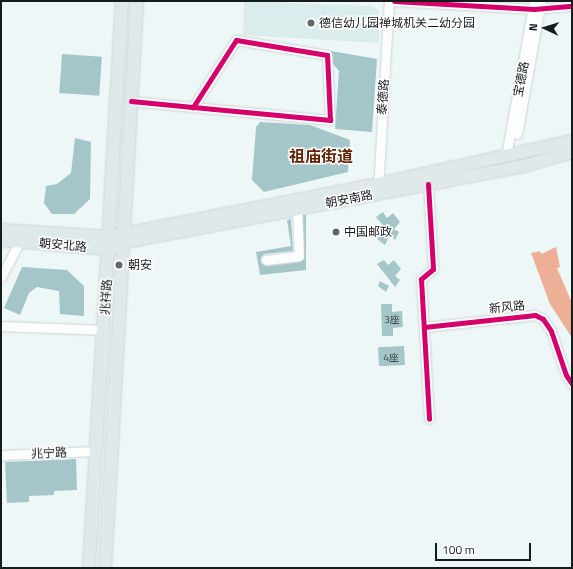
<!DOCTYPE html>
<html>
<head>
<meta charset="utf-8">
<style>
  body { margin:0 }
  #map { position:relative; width:573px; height:569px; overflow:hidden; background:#eef7f7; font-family:"Titillium Web","Noto Sans SC",sans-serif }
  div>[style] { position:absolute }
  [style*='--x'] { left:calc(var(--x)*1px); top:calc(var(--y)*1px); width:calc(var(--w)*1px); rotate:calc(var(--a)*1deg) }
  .built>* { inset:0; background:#dbeced }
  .water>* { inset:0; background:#edb097 }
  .building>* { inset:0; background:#a4c6c8; transform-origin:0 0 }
  .roads { filter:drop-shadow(0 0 1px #cdd4d4) drop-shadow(0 0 1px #cdd4d4) }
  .minor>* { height:9px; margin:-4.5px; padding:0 4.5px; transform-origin:4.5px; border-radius:4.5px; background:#fcfefe }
  .major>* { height:12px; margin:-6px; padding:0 6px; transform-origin:6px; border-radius:6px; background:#dfe9e9 }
  .cycleway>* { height:5px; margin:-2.5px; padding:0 2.5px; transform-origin:2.5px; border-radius:2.5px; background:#d6006c }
  .dots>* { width:11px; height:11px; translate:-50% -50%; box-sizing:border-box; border:2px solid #fff; border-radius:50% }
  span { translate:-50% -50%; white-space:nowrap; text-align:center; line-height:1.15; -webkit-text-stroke:3px #fff; paint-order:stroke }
  .number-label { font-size:10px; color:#3a4647 }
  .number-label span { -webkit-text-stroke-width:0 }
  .poi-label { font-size:12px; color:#161b1c }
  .left { translate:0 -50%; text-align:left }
  .street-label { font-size:12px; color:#161b1c }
  .district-label { font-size:16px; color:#632306; font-weight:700 }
  .frame { position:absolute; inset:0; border:2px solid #161b1c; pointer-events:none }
  .north { position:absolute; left:525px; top:8px; width:40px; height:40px; -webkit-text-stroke:3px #fff; paint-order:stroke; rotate:274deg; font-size:11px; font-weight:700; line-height:16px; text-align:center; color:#161b1c }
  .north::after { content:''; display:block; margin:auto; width:14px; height:18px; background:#161b1c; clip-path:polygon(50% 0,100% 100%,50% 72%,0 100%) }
  .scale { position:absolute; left:435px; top:543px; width:96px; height:18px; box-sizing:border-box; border:2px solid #161b1c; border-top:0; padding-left:5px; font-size:12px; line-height:14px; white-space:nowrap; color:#161b1c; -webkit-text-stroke:3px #fff; paint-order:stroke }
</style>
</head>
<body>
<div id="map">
  <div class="built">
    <div style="clip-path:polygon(244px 1px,373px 6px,379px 11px,379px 43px,243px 35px)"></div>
  </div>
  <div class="water">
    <div style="clip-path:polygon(556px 247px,560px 267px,557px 268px,572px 303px,572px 338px,550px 304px,531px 253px,540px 251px,541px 254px)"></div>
  </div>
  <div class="building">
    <div style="clip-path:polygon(331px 51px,377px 59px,372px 132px,335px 129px,339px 71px,333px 64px)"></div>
    <div style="left:62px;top:54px;width:40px;height:39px;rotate:4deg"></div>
    <div style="clip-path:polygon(260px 122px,310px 125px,350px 140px,348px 172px,264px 192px,252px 180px,256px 127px)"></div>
    <div style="clip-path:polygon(75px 138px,91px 142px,90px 199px,74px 214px,52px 214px,44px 203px,46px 186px,57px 184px,71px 173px)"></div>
    <div style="clip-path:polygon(383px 212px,387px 218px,393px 213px,400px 222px,394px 229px,399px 232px,395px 240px,376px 217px)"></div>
    <div style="clip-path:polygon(303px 215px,306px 215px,306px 270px,260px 275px,256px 252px,291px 246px,287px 220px,291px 219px,293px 251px,265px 254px,261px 257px,261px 263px,267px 266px,300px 262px,304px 259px)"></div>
    <div style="clip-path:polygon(380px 234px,388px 239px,385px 245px,377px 239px)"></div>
    <div style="clip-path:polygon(384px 260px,388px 265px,394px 260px,401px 269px,395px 276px,400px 280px,395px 287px,377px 264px)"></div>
    <div style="clip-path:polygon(22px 267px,67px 270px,84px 286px,84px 316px,60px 314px,59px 291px,37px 287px,29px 293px,20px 315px,4px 308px)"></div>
    <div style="clip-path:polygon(380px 281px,389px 286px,386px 292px,378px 286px)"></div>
    <div style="clip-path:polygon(381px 304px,392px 304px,392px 312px,402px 311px,403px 327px,393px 328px,393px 336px,382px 336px)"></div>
    <div style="left:404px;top:346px;width:19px;height:26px;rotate:87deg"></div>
    <div style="clip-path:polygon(76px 459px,77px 490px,54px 491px,54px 495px,29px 496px,29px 502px,7px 503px,5px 462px)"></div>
  </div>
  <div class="roads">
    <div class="minor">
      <div style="--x:394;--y:1;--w:140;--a:3.3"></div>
      <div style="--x:534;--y:9;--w:38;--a:-5"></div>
      <div style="--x:131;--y:101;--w:62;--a:5.5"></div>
      <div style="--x:193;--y:107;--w:138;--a:5.4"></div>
      <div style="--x:330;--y:120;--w:65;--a:-92.6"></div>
      <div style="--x:327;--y:55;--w:92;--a:-170.6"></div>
      <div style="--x:236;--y:40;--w:80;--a:122.7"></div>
      <div style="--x:517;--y:134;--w:135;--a:-79.8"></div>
      <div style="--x:506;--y:156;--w:158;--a:-79.8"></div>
      <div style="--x:428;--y:184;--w:85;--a:86.6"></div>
      <div style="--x:433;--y:269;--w:16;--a:140"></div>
      <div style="--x:421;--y:279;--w:140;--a:86.7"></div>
      <div style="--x:378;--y:190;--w:189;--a:-86.7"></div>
      <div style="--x:266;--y:260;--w:33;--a:-7"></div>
      <div style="--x:299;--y:256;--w:47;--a:-92.4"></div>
      <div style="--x:1;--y:277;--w:41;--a:-62.2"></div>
      <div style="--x:1;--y:326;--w:103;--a:2.2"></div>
      <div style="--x:424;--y:327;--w:112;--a:-6.2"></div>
      <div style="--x:535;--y:315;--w:9;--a:27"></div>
      <div style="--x:543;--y:319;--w:14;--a:56"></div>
      <div style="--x:551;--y:331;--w:46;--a:71.2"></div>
      <div style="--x:566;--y:375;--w:11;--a:56"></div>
      <div style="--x:1;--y:455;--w:95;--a:-2.4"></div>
    </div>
    <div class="major">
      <div style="--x:1;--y:230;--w:108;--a:3.7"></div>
      <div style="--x:109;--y:237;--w:274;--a:-11.1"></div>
      <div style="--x:378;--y:184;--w:199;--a:-12.5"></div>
      <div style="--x:1;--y:240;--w:108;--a:4.8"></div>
      <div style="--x:109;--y:249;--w:17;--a:-24"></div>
      <div style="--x:125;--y:242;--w:409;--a:-10.8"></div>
      <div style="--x:527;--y:165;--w:47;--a:-16.1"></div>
      <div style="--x:89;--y:568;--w:568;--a:-86.67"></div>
      <div style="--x:105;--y:568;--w:568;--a:-86.77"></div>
    </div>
  </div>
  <div class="cycleway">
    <div style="--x:394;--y:1;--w:140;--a:3.3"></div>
    <div style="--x:534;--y:9;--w:38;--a:-5"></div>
    <div style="--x:131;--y:101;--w:62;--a:5.5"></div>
    <div style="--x:193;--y:107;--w:138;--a:5.4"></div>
    <div style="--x:330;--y:120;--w:65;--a:-92.6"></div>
    <div style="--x:327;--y:55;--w:92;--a:-170.6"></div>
    <div style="--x:236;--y:40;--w:80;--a:122.7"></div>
    <div style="--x:428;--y:184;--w:85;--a:86.6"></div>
    <div style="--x:433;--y:269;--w:16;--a:140"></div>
    <div style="--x:421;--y:279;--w:140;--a:86.7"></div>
    <div style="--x:424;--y:327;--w:112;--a:-6.2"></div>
    <div style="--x:535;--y:315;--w:9;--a:27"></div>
    <div style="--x:543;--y:319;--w:14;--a:56"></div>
    <div style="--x:551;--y:331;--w:46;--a:71.2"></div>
    <div style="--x:566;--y:375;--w:11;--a:56"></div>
  </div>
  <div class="dots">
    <div style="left:311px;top:23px;background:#626869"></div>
    <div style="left:336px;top:232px;background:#626869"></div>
    <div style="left:119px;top:265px;background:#626869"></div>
  </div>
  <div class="number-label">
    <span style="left:392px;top:320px">3座</span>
    <span style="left:391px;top:358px">4座</span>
  </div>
  <div class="poi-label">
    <span class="left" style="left:319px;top:23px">德信幼儿园禅城机关二幼分园</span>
    <span class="left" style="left:344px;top:232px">中国邮政</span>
    <span class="left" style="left:128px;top:265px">朝安</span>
  </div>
  <div class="street-label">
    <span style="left:521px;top:79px;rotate:-79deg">宝德路</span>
    <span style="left:383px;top:97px;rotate:-86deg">泰德路</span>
    <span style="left:349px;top:199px;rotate:-11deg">朝安南路</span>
    <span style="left:63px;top:245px;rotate:5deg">朝安北路</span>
    <span style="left:106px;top:297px;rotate:-86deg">兆祥路</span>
    <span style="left:507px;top:307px;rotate:-6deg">新风路</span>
    <span style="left:49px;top:453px;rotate:-2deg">兆宁路</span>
  </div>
  <div class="district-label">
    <span style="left:321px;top:156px">祖庙街道</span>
  </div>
  <div class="frame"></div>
  <div class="north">N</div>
  <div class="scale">100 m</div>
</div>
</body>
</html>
